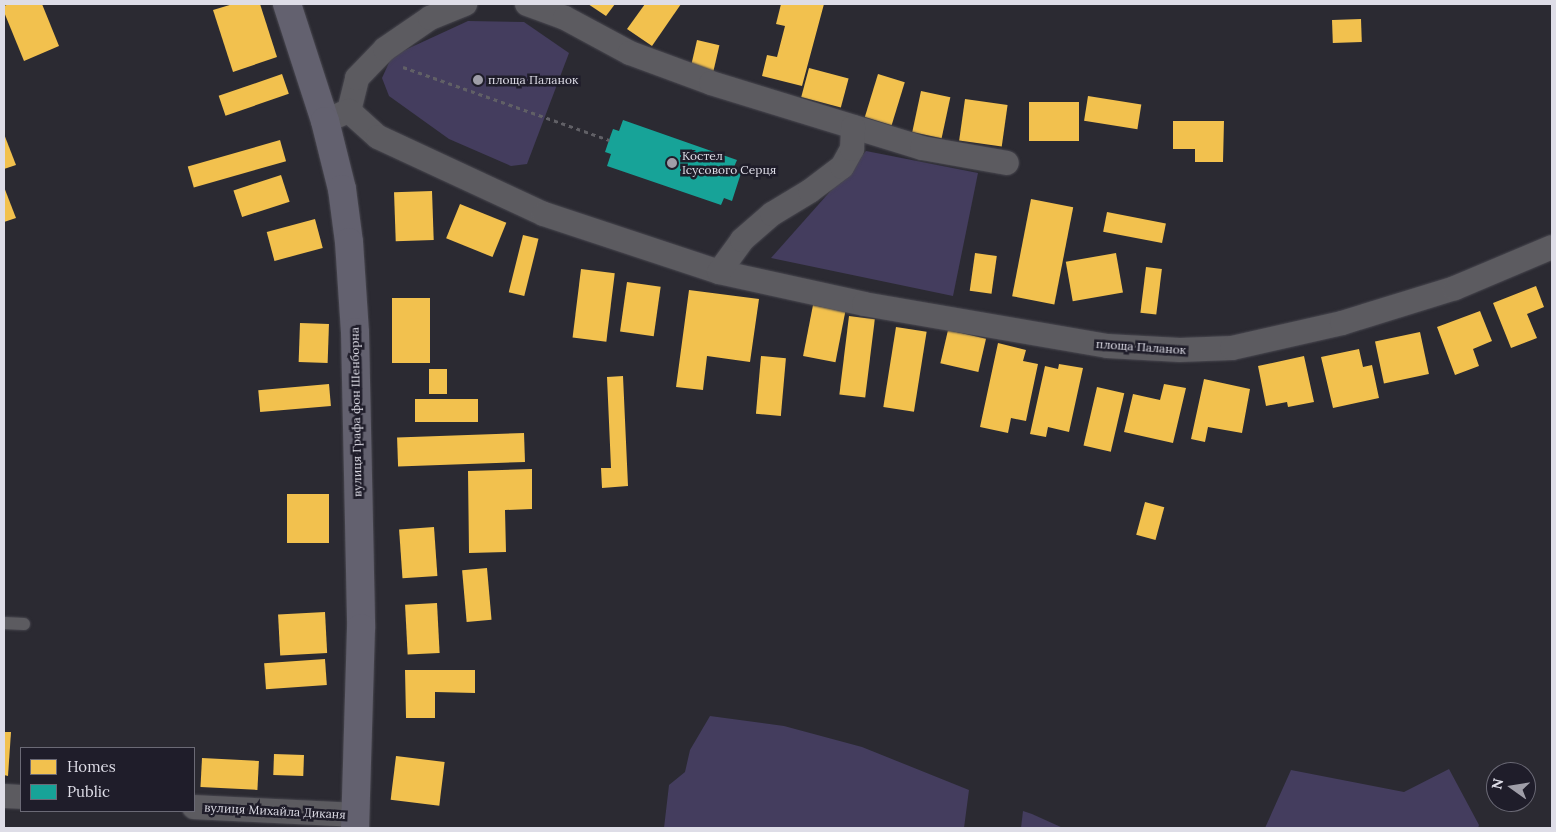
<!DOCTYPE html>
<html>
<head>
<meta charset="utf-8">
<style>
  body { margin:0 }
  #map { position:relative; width:1556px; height:832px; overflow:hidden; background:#2b2a32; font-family:Lora,serif }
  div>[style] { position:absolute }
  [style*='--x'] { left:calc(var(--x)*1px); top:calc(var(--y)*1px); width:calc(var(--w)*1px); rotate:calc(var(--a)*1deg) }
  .green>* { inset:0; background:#443d5e }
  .homes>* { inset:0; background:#f2c14e; transform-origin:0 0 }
  .public>* { inset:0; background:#17a398 }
  .path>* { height:3px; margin-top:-1.5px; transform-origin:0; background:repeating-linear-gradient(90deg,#616066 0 4px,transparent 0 8px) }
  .roads { filter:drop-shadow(0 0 1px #48474f) drop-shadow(0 0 1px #48474f) }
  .lane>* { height:12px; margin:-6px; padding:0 6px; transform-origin:6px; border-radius:6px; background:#5c5b60 }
  .street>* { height:24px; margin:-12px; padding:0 12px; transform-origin:12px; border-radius:12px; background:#5c5b60 }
  .highway>* { height:28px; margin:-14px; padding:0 14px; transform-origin:14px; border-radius:14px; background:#63616f }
  .dots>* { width:14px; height:14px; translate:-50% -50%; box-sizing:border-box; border:2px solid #1f1d2a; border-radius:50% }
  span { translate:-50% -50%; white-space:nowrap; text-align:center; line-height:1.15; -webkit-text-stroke:5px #1f1d2a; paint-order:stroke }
  .poi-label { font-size:12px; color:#dedde7 }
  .left { translate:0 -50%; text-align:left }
  .street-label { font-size:12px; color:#dedde7 }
  .frame { position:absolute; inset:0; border:5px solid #dedde7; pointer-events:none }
  .legend { position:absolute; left:20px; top:747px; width:175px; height:65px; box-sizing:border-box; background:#1f1d2a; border:1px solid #6b6a76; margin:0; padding:6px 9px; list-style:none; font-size:15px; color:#dedde7 }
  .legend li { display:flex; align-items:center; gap:10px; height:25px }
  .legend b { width:25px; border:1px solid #6b6a76 }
  .north { position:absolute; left:1486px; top:762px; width:50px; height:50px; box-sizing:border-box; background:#1f1d2a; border:1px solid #6b6a76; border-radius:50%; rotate:283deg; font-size:14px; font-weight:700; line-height:20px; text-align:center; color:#dedde7 }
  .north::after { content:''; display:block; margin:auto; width:18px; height:22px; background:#9f9ea8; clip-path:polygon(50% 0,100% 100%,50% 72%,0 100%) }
</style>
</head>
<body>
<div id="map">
  <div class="green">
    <div style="clip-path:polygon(468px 21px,524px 22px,569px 53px,527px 164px,511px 166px,449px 139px,389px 96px,382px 78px,392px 56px)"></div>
    <div style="clip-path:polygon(866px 151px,978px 173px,953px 296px,771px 258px)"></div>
    <div style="clip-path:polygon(710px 716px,784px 726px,862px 747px,969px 790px,964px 828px,664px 828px,669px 785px,685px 772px,690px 750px)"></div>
    <div style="clip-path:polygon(1449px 769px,1479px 825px,1478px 828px,1265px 828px,1291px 770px,1404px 792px)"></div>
    <div style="clip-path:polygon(1023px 811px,1032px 814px,1063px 828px,1021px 828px)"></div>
  </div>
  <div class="homes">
    <div style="clip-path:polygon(9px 4px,42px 4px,59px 46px,24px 61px,4px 12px,4px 6px)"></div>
    <div style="clip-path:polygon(233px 4px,260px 4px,277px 57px,233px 72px,213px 10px)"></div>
    <div style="clip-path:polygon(588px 4px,615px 4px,606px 16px)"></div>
    <div style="clip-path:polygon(645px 4px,681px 4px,652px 46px,627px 29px)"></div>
    <div style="clip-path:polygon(781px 4px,824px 4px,802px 86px,762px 76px,767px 55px,777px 57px,785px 26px,776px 24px)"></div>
    <div style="left:1361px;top:19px;width:23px;height:29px;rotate:88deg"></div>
    <div style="left:697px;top:40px;width:23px;height:27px;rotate:13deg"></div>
    <div style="left:809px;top:68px;width:41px;height:30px;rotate:15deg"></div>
    <div style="left:282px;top:74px;width:21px;height:67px;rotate:71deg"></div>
    <div style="left:878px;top:74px;width:28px;height:45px;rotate:17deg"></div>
    <div style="left:921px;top:91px;width:30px;height:42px;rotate:12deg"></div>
    <div style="left:1088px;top:96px;width:54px;height:25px;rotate:9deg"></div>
    <div style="left:965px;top:99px;width:43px;height:42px;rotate:8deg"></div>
    <div style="left:1029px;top:102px;width:50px;height:39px"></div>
    <div style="clip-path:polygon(1173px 121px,1224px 121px,1223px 162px,1195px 162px,1195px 149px,1173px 149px)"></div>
    <div style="clip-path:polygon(4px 134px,16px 165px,4px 169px)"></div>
    <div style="left:280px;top:140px;width:22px;height:96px;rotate:74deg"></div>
    <div style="left:281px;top:175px;width:28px;height:50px;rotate:72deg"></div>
    <div style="clip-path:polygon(4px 187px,16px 218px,4px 222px)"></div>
    <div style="left:432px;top:191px;width:49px;height:38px;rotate:88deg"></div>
    <div style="left:1031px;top:199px;width:43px;height:99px;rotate:11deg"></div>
    <div style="left:460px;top:204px;width:50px;height:37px;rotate:22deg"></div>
    <div style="left:1107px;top:212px;width:60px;height:20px;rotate:11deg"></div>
    <div style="left:315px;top:219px;width:30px;height:50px;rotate:75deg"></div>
    <div style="left:523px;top:235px;width:16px;height:59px;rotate:14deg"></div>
    <div style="left:975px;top:253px;width:22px;height:38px;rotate:8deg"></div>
    <div style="left:1116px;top:253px;width:40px;height:51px;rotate:80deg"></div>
    <div style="left:1146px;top:267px;width:16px;height:46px;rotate:7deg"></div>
    <div style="left:581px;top:269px;width:34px;height:69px;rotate:7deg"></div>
    <div style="left:627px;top:282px;width:34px;height:50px;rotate:8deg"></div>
    <div style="clip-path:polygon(1536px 286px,1544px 307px,1527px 314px,1537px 338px,1511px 348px,1493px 303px)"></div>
    <div style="clip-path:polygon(689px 290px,759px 299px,750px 362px,707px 356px,703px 390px,676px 387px)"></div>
    <div style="left:392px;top:298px;width:38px;height:65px"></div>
    <div style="left:813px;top:305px;width:33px;height:52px;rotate:11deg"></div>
    <div style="clip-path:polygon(1480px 311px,1492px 341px,1473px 349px,1479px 366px,1455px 375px,1437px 327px)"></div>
    <div style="left:849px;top:316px;width:26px;height:79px;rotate:7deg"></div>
    <div style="left:300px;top:323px;width:29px;height:39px;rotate:2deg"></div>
    <div style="left:896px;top:327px;width:31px;height:81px;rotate:9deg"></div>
    <div style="left:948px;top:330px;width:39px;height:34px;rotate:13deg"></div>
    <div style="left:1420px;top:332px;width:43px;height:46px;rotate:78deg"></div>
    <div style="clip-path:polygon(998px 343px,1026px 350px,1023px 361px,1038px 364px,1026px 421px,1011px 418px,1008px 433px,980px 427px)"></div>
    <div style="clip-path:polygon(1359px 349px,1363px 367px,1372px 365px,1379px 398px,1333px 408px,1321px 357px)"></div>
    <div style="left:761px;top:356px;width:25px;height:58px;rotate:5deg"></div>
    <div style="clip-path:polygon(1304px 356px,1314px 402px,1288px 407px,1287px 402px,1266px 406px,1258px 366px)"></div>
    <div style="clip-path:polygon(1059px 364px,1083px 368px,1069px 432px,1048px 427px,1046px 437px,1030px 434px,1045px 366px,1058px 369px)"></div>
    <div style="left:429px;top:369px;width:18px;height:25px"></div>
    <div style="clip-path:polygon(623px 376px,628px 486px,602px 488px,601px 468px,611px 468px,607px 377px)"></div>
    <div style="clip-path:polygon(1204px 379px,1250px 389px,1242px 433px,1208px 427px,1205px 442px,1191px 439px)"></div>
    <div style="left:329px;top:384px;width:22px;height:71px;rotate:85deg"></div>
    <div style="clip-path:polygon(1164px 384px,1186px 388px,1173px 443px,1124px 432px,1133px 394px,1160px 400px)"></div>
    <div style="left:1097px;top:387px;width:28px;height:60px;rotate:13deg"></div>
    <div style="left:478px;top:399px;width:23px;height:63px;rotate:90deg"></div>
    <div style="left:524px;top:433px;width:29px;height:127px;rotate:88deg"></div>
    <div style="clip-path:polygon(532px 469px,532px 509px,505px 510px,506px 552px,469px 553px,468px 471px)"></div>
    <div style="left:287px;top:494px;width:42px;height:49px"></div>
    <div style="left:1145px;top:502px;width:20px;height:34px;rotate:15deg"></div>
    <div style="left:434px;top:527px;width:49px;height:35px;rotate:86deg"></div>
    <div style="left:487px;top:568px;width:52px;height:25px;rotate:85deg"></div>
    <div style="left:437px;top:603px;width:50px;height:32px;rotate:87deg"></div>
    <div style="left:325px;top:612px;width:41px;height:47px;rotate:87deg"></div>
    <div style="left:325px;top:659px;width:26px;height:61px;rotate:86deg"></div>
    <div style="clip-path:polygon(405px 670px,475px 670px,475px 693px,435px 692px,435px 718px,406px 718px)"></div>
    <div style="clip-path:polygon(4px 732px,11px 732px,8px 776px,4px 775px)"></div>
    <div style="left:274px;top:754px;width:30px;height:21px;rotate:2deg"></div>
    <div style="left:396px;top:756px;width:49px;height:44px;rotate:7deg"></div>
    <div style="left:202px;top:758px;width:57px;height:29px;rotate:3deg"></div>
  </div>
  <div class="public">
    <div style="clip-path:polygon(623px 120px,737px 160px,734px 167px,742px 170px,732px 201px,724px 198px,721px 205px,607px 166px,611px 154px,605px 152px,609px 140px,613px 129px,619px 131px)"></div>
  </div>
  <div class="path">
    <div style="--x:403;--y:67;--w:219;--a:19.5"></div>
  </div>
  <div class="roads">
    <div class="lane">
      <div style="--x:4;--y:623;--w:20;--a:3"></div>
    </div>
    <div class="street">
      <div style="--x:527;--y:4;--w:40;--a:20.2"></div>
      <div style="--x:565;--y:18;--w:74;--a:28.3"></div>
      <div style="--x:630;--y:53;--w:86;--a:20.3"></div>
      <div style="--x:711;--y:83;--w:221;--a:17.1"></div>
      <div style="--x:922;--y:148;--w:86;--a:10"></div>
      <div style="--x:349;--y:111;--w:34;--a:-76"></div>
      <div style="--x:357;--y:78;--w:40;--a:-46"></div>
      <div style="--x:385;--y:49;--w:55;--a:-34.6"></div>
      <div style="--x:430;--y:18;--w:38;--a:-22"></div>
      <div style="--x:325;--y:121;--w:26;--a:-23"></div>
      <div style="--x:349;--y:111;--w:39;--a:42"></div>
      <div style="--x:378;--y:137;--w:183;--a:24.9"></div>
      <div style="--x:544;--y:214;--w:184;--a:18.3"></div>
      <div style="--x:719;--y:272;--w:148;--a:12.4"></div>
      <div style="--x:864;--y:304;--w:247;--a:9.8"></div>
      <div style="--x:1107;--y:346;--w:73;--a:3.1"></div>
      <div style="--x:1180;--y:350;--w:52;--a:-2.2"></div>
      <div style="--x:1232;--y:348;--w:113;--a:-12.8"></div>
      <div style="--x:1342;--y:323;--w:118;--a:-17.2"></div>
      <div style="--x:1455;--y:288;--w:105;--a:-22.9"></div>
      <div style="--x:719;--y:272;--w:39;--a:-54"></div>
      <div style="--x:742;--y:240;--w:40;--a:-41"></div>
      <div style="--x:772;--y:214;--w:44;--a:-31.2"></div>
      <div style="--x:810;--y:191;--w:40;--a:-37"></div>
      <div style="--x:842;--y:167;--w:21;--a:-61"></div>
      <div style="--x:852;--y:149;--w:22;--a:-87"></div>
      <div style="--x:4;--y:796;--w:17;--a:3"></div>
      <div style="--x:194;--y:807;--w:162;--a:2.8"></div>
    </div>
    <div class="highway">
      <div style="--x:287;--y:4;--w:123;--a:72"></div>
      <div style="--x:325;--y:121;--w:70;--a:76"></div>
      <div style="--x:342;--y:189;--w:53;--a:82.5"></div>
      <div style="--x:349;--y:242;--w:90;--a:86.2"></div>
      <div style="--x:355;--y:332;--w:296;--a:88.8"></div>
      <div style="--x:361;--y:628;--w:200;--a:91.7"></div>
    </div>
  </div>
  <div class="dots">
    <div style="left:478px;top:80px;background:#9f9ea8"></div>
    <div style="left:672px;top:163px;background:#9f9ea8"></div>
  </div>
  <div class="poi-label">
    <span class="left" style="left:488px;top:80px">площа Паланок</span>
    <span class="left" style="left:682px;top:163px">Костел<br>Ісусового Серця</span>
  </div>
  <div class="street-label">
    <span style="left:1141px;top:347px;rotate:4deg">площа Паланок</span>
    <span style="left:356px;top:412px;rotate:-91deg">вулиця Графа фон Шенборна</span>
    <span style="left:275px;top:811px;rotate:3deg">вулиця Михайла Диканя</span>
  </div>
  <div class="frame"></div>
  <ul class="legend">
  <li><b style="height:14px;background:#f2c14e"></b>Homes</li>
  <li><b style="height:14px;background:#17a398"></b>Public</li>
  </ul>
  <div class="north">N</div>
</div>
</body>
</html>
